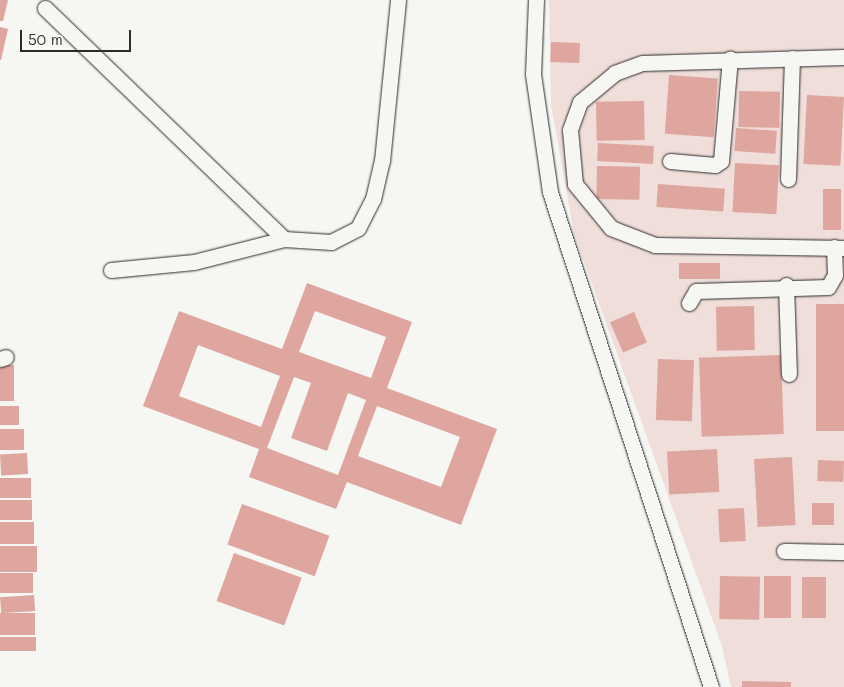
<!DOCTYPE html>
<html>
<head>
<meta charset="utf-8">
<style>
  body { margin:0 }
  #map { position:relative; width:844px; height:687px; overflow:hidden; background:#f6f6f2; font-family:Mali,sans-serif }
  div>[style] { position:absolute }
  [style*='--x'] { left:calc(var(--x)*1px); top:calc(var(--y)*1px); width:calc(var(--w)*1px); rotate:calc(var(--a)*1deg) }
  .built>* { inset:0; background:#efded9 }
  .building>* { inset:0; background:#dfa59f; transform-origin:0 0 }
  .roads { filter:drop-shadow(0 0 1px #2b2b2b) drop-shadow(0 0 1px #2b2b2b) }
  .minor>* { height:15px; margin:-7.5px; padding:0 7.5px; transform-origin:7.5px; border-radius:7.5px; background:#f6f6f2 }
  span { translate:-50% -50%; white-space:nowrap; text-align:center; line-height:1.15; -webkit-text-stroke:4.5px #f6f6f2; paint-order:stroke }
  .scale { position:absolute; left:20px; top:30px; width:111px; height:22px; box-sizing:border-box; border:2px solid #2b2b2b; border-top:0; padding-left:6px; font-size:15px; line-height:18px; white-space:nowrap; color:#2b2b2b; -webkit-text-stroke:4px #f6f6f2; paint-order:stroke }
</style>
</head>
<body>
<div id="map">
  <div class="built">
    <div style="clip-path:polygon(549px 0,844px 0,844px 687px,731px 687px,722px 646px,574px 234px,551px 105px)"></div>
  </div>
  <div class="building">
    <div style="clip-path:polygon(0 0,8px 0,3px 21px,0 21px)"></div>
    <div style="clip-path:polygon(0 27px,8px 29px,1px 60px,0 60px)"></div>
    <div style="left:551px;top:42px;width:29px;height:20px;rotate:2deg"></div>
    <div style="left:669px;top:75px;width:49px;height:59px;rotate:4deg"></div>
    <div style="left:739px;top:91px;width:41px;height:36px;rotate:1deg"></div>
    <div style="left:807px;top:95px;width:37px;height:69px;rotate:3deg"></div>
    <div style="left:644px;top:101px;width:39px;height:48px;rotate:89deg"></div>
    <div style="left:736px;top:128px;width:41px;height:23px;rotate:4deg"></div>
    <div style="left:598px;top:143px;width:56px;height:18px;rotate:3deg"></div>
    <div style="left:735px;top:163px;width:44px;height:49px;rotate:3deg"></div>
    <div style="left:597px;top:166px;width:43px;height:33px;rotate:1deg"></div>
    <div style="left:658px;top:184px;width:67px;height:23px;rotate:4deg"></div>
    <div style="left:823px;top:189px;width:18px;height:41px"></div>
    <div style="left:720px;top:263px;width:16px;height:41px;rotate:90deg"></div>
    <div style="clip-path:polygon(evenodd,307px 283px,412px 322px,387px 388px,497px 429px,461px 525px,347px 482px,336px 509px,249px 477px,259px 449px,143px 406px,179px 311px,282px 349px,307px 283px,315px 311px,386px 337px,371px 378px,299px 352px,315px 311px,307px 283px,198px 345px,280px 376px,261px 427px,179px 396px,198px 345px,307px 283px,294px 377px,311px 383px,291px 438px,327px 451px,348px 393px,366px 400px,338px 475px,267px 448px,294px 377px,307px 283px,377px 406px,460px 437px,441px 487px,358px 456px,377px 406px)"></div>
    <div style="left:844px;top:304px;width:127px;height:28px;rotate:90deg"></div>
    <div style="left:754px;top:306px;width:44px;height:38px;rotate:89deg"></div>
    <div style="left:634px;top:312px;width:33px;height:26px;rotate:67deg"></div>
    <div style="left:781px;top:355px;width:79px;height:82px;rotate:88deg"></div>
    <div style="left:658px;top:359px;width:36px;height:61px;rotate:2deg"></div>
    <div style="left:0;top:365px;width:14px;height:36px"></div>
    <div style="left:0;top:406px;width:19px;height:19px"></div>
    <div style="left:0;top:429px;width:24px;height:21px"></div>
    <div style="left:717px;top:449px;width:43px;height:50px;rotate:87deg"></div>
    <div style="left:27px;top:453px;width:21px;height:27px;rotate:87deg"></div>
    <div style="left:792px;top:457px;width:68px;height:38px;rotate:87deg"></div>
    <div style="left:818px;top:460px;width:26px;height:21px;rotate:2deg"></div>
    <div style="left:0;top:478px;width:31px;height:20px"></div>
    <div style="left:0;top:500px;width:32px;height:20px"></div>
    <div style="left:812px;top:503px;width:22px;height:22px"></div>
    <div style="left:242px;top:504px;width:93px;height:43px;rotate:20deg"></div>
    <div style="left:744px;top:508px;width:33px;height:26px;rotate:87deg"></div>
    <div style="left:34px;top:522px;width:22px;height:34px;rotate:90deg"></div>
    <div style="left:0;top:546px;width:37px;height:26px"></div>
    <div style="left:234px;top:553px;width:72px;height:51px;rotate:20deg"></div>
    <div style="left:0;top:573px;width:33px;height:20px"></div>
    <div style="left:720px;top:576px;width:40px;height:43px;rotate:1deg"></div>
    <div style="left:764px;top:576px;width:27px;height:42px"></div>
    <div style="left:802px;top:577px;width:24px;height:41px"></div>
    <div style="left:34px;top:595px;width:16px;height:34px;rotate:86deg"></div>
    <div style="left:35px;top:613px;width:22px;height:35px;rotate:90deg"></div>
    <div style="left:0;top:637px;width:36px;height:14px"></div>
    <div style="clip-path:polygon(742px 681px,791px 682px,791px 687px,742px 687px)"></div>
  </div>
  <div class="roads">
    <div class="minor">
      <div style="--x:536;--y:0;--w:74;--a:92.3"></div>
      <div style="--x:533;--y:74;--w:119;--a:81.8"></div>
      <div style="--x:550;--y:192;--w:521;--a:71.98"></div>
      <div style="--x:45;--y:8;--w:332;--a:44"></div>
      <div style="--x:844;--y:57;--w:202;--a:178.3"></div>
      <div style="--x:642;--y:63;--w:29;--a:160"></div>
      <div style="--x:615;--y:73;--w:45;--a:140.4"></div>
      <div style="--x:580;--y:102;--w:30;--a:110"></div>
      <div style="--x:570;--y:130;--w:54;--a:84.7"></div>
      <div style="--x:575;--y:184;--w:57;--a:50.7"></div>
      <div style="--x:611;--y:228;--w:47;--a:21.1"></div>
      <div style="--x:655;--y:245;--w:189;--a:0.9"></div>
      <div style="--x:670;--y:161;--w:45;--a:5.1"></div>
      <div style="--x:715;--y:165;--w:7;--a:-34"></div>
      <div style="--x:721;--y:161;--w:103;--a:-85"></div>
      <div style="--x:788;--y:179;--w:121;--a:-88.1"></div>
      <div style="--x:111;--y:270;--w:83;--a:-5.5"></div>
      <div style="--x:194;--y:262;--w:93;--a:-14.3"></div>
      <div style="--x:284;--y:239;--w:47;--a:3.7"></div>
      <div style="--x:331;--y:242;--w:30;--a:-27"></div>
      <div style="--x:358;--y:228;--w:33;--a:-63"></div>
      <div style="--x:373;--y:199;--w:39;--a:-77"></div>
      <div style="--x:382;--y:161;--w:162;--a:-84.3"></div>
      <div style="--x:786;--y:285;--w:89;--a:88.1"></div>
      <div style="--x:689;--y:303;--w:14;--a:-60"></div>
      <div style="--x:696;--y:291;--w:132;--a:-1.7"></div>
      <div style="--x:828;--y:287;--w:14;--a:-60"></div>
      <div style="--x:835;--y:275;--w:28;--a:-92"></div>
      <div style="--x:0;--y:359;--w:6;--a:-18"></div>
      <div style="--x:784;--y:551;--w:60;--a:1"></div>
    </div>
  </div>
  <div class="scale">50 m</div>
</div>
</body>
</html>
